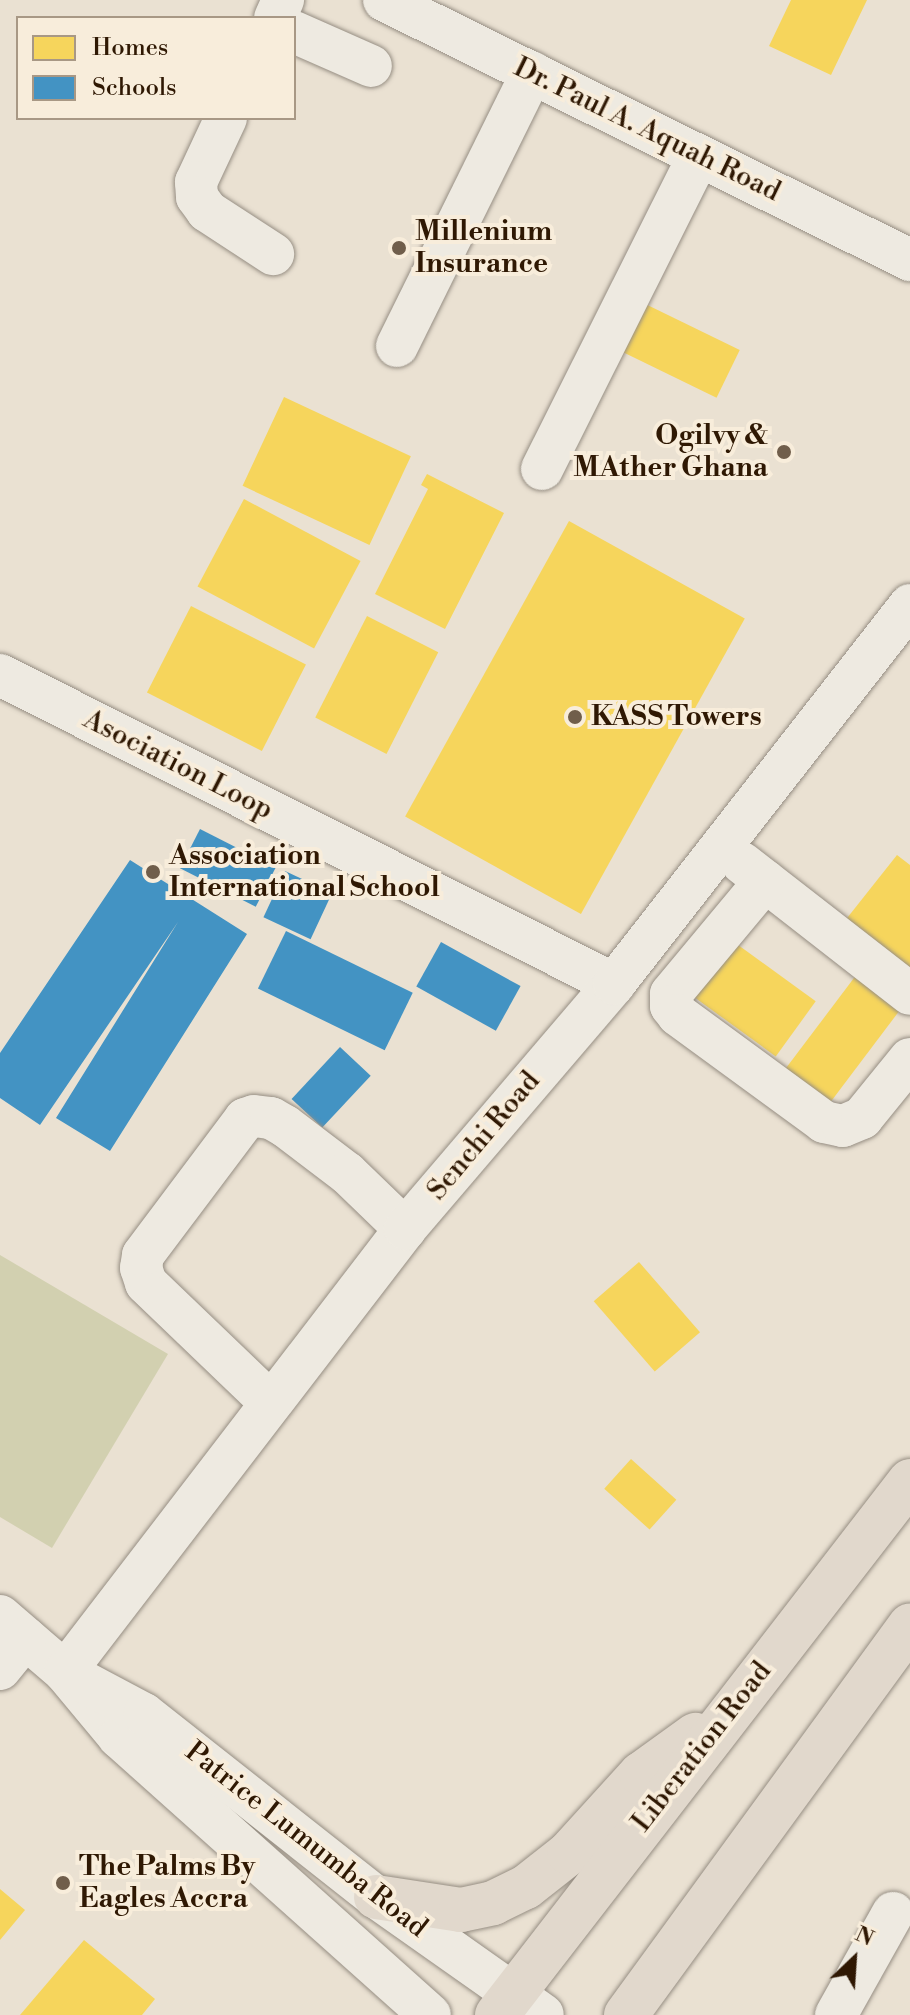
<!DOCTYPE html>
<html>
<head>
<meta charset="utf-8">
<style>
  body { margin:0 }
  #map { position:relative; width:910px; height:2015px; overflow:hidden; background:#eae1d2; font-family:"Libre Bodoni",serif }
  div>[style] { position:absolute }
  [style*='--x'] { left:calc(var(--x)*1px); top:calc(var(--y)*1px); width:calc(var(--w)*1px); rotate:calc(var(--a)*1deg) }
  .green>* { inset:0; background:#d2d0b0 }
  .homes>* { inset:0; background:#f6d55c; transform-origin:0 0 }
  .schools>* { inset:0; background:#4393c3; transform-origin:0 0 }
  .roads { filter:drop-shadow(0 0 2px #968e83) drop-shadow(0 0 2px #968e83) }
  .minor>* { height:42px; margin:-21px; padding:0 21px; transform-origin:21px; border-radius:21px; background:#eeeae1 }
  .highway>* { height:44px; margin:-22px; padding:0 22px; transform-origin:22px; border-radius:22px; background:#e1d8cc }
  .dots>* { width:22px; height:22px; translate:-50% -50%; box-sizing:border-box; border:4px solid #f8eddb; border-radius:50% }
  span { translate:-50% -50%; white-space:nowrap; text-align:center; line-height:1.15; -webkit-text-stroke:8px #f8eddb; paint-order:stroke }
  .street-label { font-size:28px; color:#2f1803 }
  .poi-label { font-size:28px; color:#2f1803; font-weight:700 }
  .left { translate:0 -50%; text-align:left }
  .right { translate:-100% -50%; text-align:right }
  .legend { position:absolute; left:16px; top:16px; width:280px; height:104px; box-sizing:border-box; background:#f8eddb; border:2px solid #a89885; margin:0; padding:10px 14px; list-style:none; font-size:24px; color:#2f1803 }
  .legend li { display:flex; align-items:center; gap:16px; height:40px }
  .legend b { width:40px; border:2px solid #a89885 }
  .north { position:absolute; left:814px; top:1919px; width:80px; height:80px; -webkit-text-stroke:6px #f8eddb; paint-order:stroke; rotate:25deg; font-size:22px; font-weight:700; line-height:32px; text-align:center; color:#2f1803 }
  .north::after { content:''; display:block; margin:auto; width:28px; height:36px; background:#2f1803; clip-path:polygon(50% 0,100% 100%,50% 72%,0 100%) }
</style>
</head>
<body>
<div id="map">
  <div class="green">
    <div style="clip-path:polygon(0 1255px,168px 1354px,52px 1548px,0 1517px)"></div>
  </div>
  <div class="homes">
    <div style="clip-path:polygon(791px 0,867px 0,831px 75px,769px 46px)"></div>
    <div style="left:631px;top:297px;width:121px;height:53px;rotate:26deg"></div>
    <div style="left:284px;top:397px;width:140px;height:98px;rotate:25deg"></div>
    <div style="clip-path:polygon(427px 474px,504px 513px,445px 629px,375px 594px,428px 489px,421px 485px)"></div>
    <div style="left:244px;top:499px;width:132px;height:99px;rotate:28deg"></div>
    <div style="left:569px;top:521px;width:201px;height:338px;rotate:29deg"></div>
    <div style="left:191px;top:606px;width:129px;height:97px;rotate:27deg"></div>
    <div style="left:367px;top:616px;width:80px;height:114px;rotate:27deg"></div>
    <div style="clip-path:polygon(897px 855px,910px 865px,910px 979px,836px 932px)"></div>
    <div style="left:734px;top:942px;width:101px;height:68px;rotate:36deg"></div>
    <div style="left:863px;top:966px;width:56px;height:136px;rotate:37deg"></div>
    <div style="left:639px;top:1262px;width:93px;height:60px;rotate:49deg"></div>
    <div style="left:631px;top:1459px;width:61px;height:40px;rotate:42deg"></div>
    <div style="clip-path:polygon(0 1889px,25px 1910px,0 1940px)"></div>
    <div style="clip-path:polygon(84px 1940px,155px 1999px,142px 2015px,20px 2015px)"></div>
  </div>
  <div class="schools">
    <div style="left:200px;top:829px;width:85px;height:44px;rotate:27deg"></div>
    <div style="clip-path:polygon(130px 860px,247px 934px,110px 1151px,56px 1118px,178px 922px,40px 1125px,0 1098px,0 1053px)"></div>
    <div style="left:285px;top:871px;width:52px;height:51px;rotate:25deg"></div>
    <div style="left:286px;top:931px;width:141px;height:64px;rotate:26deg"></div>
    <div style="left:441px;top:942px;width:91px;height:51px;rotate:29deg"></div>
    <div style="left:340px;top:1047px;width:42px;height:71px;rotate:43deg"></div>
  </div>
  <div class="roads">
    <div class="minor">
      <div style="--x:384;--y:0;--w:587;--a:26.3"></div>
      <div style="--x:275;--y:18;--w:20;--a:-66"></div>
      <div style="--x:294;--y:32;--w:84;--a:23.8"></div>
      <div style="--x:226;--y:118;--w:71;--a:115.1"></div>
      <div style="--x:196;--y:182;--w:15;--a:86"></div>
      <div style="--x:197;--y:197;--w:17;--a:54"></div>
      <div style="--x:207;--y:211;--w:79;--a:33.1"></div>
      <div style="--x:397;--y:346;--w:305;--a:-63.7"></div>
      <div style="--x:542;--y:469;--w:350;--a:-63.4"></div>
      <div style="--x:0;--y:675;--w:687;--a:26.71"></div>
      <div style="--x:742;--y:863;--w:213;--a:37.9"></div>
      <div style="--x:765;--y:881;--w:147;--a:129.8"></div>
      <div style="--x:671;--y:994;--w:12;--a:90"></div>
      <div style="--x:671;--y:1006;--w:11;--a:52"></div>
      <div style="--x:678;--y:1015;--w:181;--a:36.2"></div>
      <div style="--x:824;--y:1122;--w:19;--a:12"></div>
      <div style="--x:843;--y:1126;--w:21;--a:-23"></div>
      <div style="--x:862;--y:1118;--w:76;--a:-50.9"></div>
      <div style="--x:271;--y:1403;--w:173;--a:-136.2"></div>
      <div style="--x:146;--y:1283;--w:16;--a:-108"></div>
      <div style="--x:141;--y:1268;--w:13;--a:-81"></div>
      <div style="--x:143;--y:1255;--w:170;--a:-53.1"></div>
      <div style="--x:245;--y:1119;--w:9;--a:-18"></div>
      <div style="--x:254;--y:1116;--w:17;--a:7"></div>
      <div style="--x:271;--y:1118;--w:16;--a:30"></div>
      <div style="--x:285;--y:1126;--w:78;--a:37.2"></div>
      <div style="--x:347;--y:1173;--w:81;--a:44"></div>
      <div style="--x:0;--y:1616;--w:86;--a:40.7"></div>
      <div style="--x:65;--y:1672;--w:85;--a:50.3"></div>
      <div style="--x:119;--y:1737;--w:417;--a:41.8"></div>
      <div style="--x:0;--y:1669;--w:40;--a:-51"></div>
      <div style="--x:65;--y:1672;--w:558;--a:-52.49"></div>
      <div style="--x:405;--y:1229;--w:322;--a:-49.5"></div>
      <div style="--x:614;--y:984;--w:481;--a:-52"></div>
      <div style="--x:65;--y:1672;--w:89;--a:28"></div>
      <div style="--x:144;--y:1714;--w:295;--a:38.3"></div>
      <div style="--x:376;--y:1897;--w:204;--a:35.2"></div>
      <div style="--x:836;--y:2015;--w:117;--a:-60.8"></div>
    </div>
    <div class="highway">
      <div style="--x:376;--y:1897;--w:86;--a:8.7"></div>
      <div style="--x:461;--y:1910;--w:33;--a:-12"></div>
      <div style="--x:493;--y:1903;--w:37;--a:-26"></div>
      <div style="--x:526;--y:1887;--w:55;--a:-38.3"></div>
      <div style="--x:569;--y:1853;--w:107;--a:-47.7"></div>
      <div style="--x:641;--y:1774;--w:67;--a:-35.8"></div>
      <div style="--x:497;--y:2015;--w:675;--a:-52.28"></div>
      <div style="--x:626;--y:2015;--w:482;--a:-53.9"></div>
    </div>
  </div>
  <div class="dots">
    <div style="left:399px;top:248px;background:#705e4b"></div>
    <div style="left:784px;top:452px;background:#705e4b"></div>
    <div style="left:575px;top:717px;background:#705e4b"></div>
    <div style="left:153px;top:872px;background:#705e4b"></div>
    <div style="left:63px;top:1883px;background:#705e4b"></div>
  </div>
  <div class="street-label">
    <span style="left:647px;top:130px;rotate:26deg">Dr. Paul A. Aquah Road</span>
    <span style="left:178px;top:765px;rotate:27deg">Asociation Loop</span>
    <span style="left:484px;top:1136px;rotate:-50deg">Senchi Road</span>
    <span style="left:702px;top:1747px;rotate:-52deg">Liberation Road</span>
    <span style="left:306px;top:1840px;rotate:38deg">Patrice Lumumba Road</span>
  </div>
  <div class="poi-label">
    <span class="left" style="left:415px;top:248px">Millenium<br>Insurance</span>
    <span class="right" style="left:768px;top:452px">Ogilvy &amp;<br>MAther Ghana</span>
    <span class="left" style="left:591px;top:717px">KASS Towers</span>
    <span class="left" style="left:169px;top:872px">Association<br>International School</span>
    <span class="left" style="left:79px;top:1883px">The Palms By<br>Eagles Accra</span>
  </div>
  <ul class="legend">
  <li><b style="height:22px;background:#f6d55c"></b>Homes</li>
  <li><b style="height:22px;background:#4393c3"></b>Schools</li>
  </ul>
  <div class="north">N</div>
</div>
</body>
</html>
